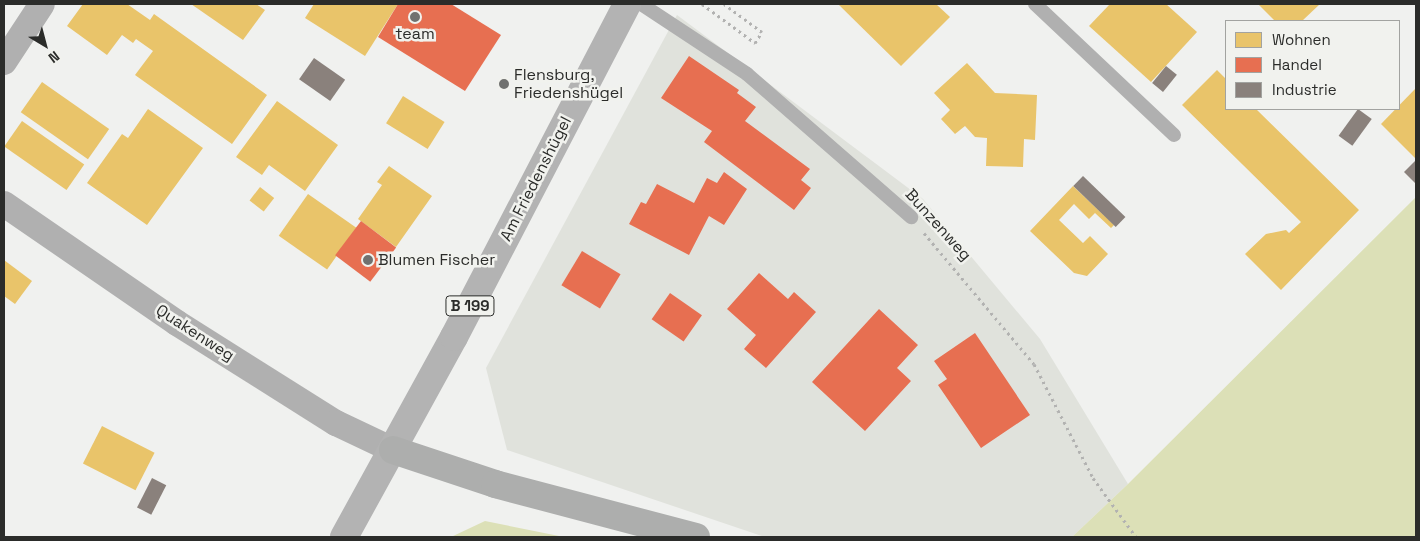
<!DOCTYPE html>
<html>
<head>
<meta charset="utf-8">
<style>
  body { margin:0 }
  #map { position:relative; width:1420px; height:541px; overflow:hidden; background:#f0f1ef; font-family:"Space Grotesk",sans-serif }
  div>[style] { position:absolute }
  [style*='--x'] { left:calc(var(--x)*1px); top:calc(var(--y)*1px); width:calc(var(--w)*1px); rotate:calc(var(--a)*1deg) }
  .built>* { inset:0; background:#e0e2dc }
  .green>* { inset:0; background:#dce0b7 }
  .homes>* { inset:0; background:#e9c46a; transform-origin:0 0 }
  .shops>* { inset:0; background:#e76f51; transform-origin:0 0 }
  .industry>* { inset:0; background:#8a817c; transform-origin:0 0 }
  .path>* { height:3px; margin-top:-1.5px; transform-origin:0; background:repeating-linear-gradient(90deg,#b2b2b1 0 2.5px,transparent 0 6.5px) }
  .lane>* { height:14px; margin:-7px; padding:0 7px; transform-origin:7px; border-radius:7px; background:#b0b0b0 }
  .street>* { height:26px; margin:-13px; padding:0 13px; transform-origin:13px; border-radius:13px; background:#b0b0b0 }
  .primary>* { height:28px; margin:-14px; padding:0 14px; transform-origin:14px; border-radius:14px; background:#b3b3b3 }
  .highway>* { height:28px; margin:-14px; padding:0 14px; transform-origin:14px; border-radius:14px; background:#adaead }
  .dots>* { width:14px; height:14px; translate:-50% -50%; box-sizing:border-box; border:2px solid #f1f2ee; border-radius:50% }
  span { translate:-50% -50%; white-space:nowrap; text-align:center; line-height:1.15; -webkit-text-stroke:5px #f1f2ee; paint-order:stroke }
  .shield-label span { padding:1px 4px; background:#f1f2ee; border:1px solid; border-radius:4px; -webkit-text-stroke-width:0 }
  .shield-label { font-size:15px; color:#2b2c2a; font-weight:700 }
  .poi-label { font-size:16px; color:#2b2c2a }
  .left { translate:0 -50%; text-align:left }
  .street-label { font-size:16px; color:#2b2c2a }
  .frame { position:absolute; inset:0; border:5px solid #2b2c2a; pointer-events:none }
  .legend { position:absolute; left:1225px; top:20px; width:175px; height:90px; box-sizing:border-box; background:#f1f2ee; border:1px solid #a2a3a0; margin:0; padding:6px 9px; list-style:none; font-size:15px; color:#2b2c2a }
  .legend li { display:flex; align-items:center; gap:10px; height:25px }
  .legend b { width:25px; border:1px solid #a2a3a0 }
  .north { position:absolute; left:20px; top:20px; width:50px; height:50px; -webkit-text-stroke:4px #f1f2ee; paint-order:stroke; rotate:143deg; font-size:14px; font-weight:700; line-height:20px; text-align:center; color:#2b2c2a }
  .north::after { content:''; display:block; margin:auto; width:18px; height:22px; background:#2b2c2a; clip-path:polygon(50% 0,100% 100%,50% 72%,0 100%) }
</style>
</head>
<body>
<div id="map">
  <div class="built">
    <div style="clip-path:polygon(677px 15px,923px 199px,1040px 339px,1128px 484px,1072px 537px,765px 537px,507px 450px,486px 368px)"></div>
  </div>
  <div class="green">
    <div style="clip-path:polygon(1416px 197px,1416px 537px,1072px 537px,1128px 484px)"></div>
    <div style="clip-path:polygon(485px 521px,564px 537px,451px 537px)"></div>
  </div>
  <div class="homes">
    <div style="clip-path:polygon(83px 4px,127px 4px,150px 20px,154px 14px,267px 95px,232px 144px,135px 75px,153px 51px,136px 39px,133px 43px,122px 35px,107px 55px,67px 26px)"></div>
    <div style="clip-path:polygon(191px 4px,256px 4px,265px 10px,243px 40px)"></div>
    <div style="clip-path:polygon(314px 4px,398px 4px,365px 56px,305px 18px)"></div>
    <div style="clip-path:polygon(838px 4px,936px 4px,950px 17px,901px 66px)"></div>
    <div style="clip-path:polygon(1110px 4px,1166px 4px,1197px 32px,1151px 82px,1089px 26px)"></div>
    <div style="clip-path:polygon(1258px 4px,1320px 4px,1302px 21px,1275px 21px)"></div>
    <div style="clip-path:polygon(967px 63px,995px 93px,1037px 95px,1035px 140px,1024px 139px,1023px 167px,986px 166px,987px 138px,975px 137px,965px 126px,955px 134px,941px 119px,950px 110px,934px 93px)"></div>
    <div style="clip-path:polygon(1217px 70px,1226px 79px,1226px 109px,1256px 109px,1359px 210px,1281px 290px,1245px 254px,1266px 234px,1286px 230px,1289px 233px,1301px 222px,1182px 105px)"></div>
    <div style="left:42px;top:82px;width:82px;height:37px;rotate:35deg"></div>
    <div style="clip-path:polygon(1416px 88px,1416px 159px,1381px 124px)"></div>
    <div style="left:403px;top:96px;width:49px;height:32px;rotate:32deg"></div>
    <div style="clip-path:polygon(277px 101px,338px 145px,305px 191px,269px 165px,262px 175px,236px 157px)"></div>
    <div style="clip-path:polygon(148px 109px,203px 148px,147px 225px,87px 183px,122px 134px,128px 138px)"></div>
    <div style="left:22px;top:121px;width:76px;height:31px;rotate:35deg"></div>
    <div style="clip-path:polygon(389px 166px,432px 196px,396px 247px,358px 219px,382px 185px,377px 182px)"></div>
    <div style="clip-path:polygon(1073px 186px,1114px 225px,1111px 228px,1095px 213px,1089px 219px,1074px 204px,1059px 220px,1083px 243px,1090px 236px,1108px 254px,1087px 276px,1074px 273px,1030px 231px)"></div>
    <div style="left:260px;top:187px;width:18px;height:17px;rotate:38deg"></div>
    <div style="left:308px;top:194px;width:59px;height:51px;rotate:35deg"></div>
    <div style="clip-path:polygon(4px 260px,32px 281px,15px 304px,4px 296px)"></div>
    <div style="left:102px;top:426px;width:59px;height:42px;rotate:27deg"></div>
  </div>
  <div class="shops">
    <div style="clip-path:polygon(398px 4px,451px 4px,501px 35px,465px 91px,378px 37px)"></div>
    <div style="clip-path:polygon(689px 56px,739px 90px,737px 93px,756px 107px,745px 121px,810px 169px,801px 180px,811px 188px,794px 210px,704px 142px,712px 131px,661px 98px)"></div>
    <div style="clip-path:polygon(724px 172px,747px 189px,724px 225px,709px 216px,689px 255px,629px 224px,641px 202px,646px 204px,657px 184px,694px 203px,707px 178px,717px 183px)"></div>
    <div style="left:361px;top:221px;width:44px;height:43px;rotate:37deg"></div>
    <div style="left:582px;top:251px;width:45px;height:40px;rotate:31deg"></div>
    <div style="clip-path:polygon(759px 273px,788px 299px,794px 292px,816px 312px,766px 368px,744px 349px,756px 335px,727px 309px)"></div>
    <div style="left:670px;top:293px;width:39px;height:32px;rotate:35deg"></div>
    <div style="clip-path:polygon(879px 309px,918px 345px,897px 368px,911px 381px,865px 431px,812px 382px)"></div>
    <div style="clip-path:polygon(975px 333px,1030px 415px,981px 448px,938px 385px,947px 379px,934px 361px)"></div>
  </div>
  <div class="industry">
    <div style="left:314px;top:58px;width:38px;height:26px;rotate:35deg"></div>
    <div style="left:1166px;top:66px;width:14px;height:22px;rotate:39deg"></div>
    <div style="left:1358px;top:109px;width:17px;height:33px;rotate:36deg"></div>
    <div style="clip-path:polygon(1416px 160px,1416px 184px,1404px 172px)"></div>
    <div style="left:1083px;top:176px;width:59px;height:14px;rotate:44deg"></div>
    <div style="left:152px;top:478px;width:16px;height:33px;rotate:27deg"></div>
  </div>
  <div class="path">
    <div style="--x:702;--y:4;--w:66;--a:36.3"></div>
    <div style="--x:755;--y:43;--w:13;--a:-58"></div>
    <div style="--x:762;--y:32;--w:47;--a:-143.6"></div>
    <div style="--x:924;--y:233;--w:171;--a:50"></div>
    <div style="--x:1034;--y:364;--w:128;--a:62.6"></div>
    <div style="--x:1093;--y:478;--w:73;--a:53.9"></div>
  </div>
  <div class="lane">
    <div style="--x:641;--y:4;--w:127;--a:33.4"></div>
    <div style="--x:747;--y:74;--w:218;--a:41.1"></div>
    <div style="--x:1035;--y:4;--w:191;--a:43.3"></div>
  </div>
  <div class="street">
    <div style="--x:4;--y:62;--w:69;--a:-56.8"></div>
    <div style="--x:4;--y:204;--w:210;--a:34.5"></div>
    <div style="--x:177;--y:323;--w:188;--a:32.2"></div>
    <div style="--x:336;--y:423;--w:63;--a:25.3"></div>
  </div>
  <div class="primary">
    <div style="--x:344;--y:537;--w:228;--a:-61.2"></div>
    <div style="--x:454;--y:337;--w:375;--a:-62.5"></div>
  </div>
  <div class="highway">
    <div style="--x:393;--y:450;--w:108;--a:18.4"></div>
    <div style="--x:495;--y:484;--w:208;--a:14.8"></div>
  </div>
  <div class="dots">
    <div style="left:415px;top:17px;background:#70716f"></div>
    <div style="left:504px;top:84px;background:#70716f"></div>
    <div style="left:368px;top:260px;background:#70716f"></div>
  </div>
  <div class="shield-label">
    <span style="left:470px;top:306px">B 199</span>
  </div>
  <div class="poi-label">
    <span style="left:415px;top:34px">team</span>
    <span class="left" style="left:514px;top:84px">Flensburg,<br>Friedenshügel</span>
    <span class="left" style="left:378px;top:260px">Blumen Fischer</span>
  </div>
  <div class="street-label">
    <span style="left:536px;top:179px;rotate:-63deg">Am Friedenshügel</span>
    <span style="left:938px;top:225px;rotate:48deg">Bunzenweg</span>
    <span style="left:195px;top:333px;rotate:33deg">Quakenweg</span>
  </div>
  <div class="frame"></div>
  <ul class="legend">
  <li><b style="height:14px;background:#e9c46a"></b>Wohnen</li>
  <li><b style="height:14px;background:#e76f51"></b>Handel</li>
  <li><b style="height:14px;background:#8a817c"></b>Industrie</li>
  </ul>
  <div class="north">N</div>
</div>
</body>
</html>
